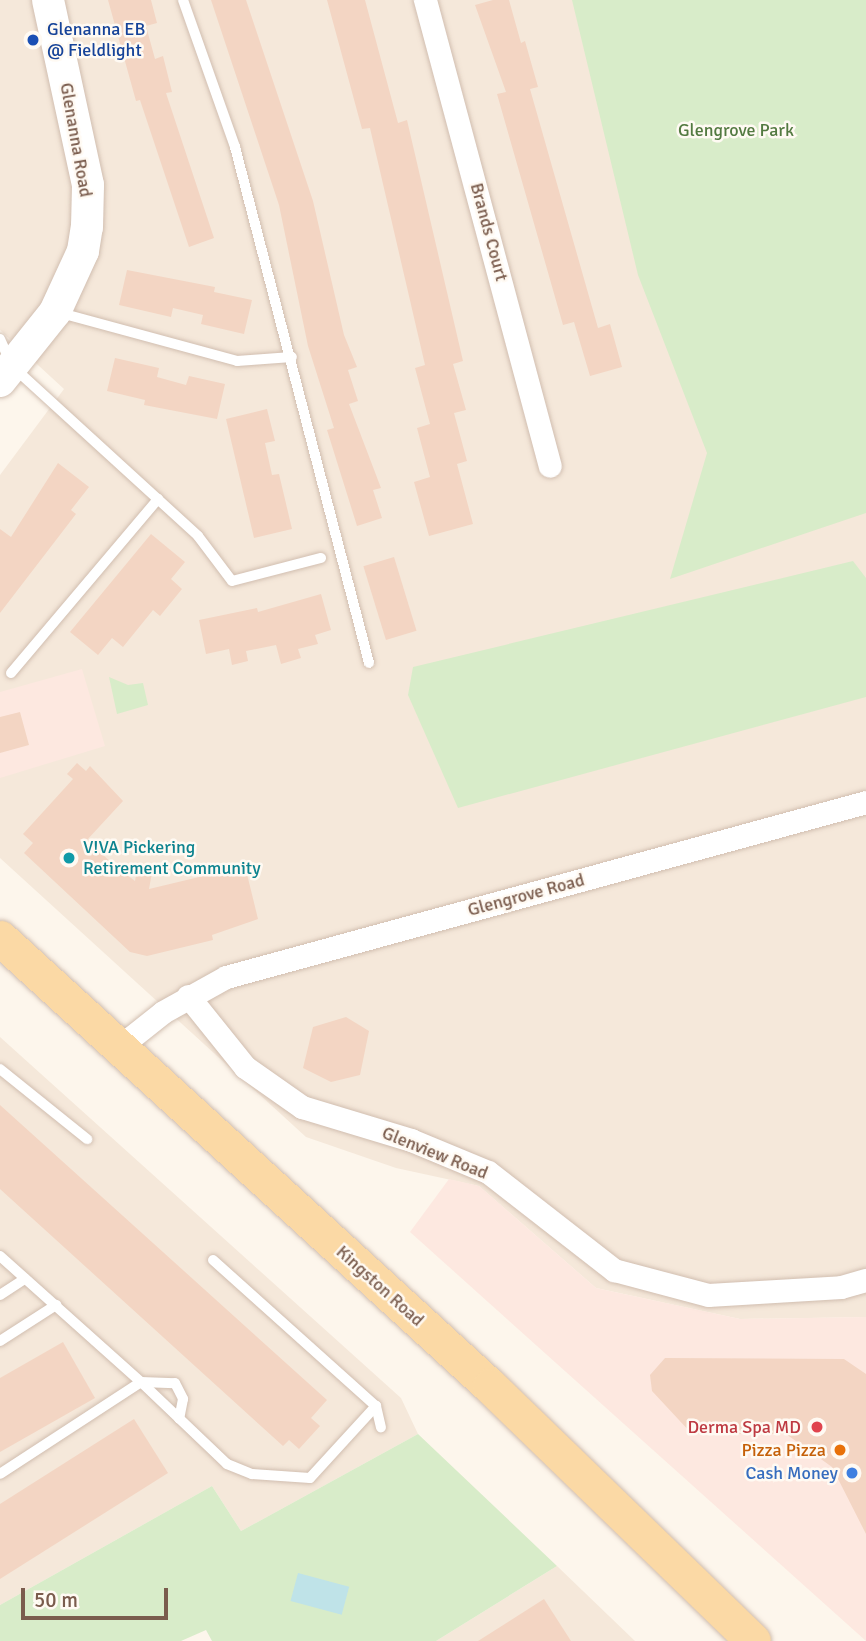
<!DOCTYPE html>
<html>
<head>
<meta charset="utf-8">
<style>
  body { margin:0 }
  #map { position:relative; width:866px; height:1641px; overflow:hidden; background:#fdf6ec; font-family:Signika,sans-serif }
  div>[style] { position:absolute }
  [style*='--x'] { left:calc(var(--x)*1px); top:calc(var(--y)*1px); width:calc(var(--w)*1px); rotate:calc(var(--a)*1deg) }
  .residential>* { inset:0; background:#f5e8da }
  .commercial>* { inset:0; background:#fde8e0 }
  .green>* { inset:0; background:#d8ecc9 }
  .water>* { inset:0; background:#bfe3e8; transform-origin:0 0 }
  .building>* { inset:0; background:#f3d5c3; transform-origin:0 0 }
  .roads { filter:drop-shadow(0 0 2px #d1beb0) drop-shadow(0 0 2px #d1beb0) }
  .lane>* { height:10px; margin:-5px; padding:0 5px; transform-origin:5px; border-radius:5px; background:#fff }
  .street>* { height:23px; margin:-11.5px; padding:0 11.5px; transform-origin:11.5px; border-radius:11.5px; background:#fff }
  .secondary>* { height:32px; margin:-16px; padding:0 16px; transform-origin:16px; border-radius:16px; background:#fff }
  .primary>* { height:35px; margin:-17.5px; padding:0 17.5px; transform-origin:17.5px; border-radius:17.5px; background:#fbd9a5 }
  .dots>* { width:19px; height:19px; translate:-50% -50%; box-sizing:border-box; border:4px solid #fffaf3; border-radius:50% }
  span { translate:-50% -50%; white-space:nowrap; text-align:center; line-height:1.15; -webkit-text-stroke:5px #fffaf3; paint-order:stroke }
  .transit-label { font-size:18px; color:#164399 }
  .left { translate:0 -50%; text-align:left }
  .park-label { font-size:18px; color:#537a41 }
  .street-label { font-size:18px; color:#7a5c4d }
  .culture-label { font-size:18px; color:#0d838f }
  .health-label { font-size:18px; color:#be3a42 }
  .right { translate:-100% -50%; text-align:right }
  .food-label { font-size:18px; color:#c56008 }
  .shop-label { font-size:18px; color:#366cbe }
  .scale { position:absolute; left:21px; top:1588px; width:147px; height:32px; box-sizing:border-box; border:4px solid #7a5c4d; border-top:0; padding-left:9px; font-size:21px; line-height:24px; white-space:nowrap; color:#7a5c4d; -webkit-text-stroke:5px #fffaf3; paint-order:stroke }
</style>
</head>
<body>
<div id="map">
  <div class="residential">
    <div style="clip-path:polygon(0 0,866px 0,866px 1317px,740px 1319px,596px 1288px,479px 1186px,396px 1168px,306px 1137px,0 858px,0 475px,64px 389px,0 330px)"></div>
    <div style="clip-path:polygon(0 1037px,401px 1398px,418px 1434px,241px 1531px,212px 1486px,0 1605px)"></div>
    <div style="clip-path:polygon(557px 1566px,635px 1641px,436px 1641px)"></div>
  </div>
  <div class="commercial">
    <div style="clip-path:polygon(82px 669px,105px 746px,0 778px,0 692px)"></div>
    <div style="clip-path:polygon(449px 1179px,479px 1186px,596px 1288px,740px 1319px,866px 1317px,866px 1641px,410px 1232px)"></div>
  </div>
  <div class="green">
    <div style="clip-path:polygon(572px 0,866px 0,866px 513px,670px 579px,707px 453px,638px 275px)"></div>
    <div style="clip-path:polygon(853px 561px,866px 578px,866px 697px,458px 808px,408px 695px,413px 667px)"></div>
    <div style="clip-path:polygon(109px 677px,128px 685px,143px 683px,148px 705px,117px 714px)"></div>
    <div style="clip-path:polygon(418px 1434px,557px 1566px,436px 1641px,212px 1641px,206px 1630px,181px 1641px,0 1641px,0 1605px,212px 1486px,241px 1531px)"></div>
  </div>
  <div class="water">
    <div style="left:298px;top:1573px;width:53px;height:29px;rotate:15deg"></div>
  </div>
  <div class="building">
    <div style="clip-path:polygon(108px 0,151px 0,157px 23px,146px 26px,155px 59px,163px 56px,172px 92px,166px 93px,214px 238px,189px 247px,140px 100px,136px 101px)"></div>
    <div style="clip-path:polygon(211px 0,246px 0,313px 201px,344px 335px,357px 367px,348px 370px,358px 401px,349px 404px,381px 488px,373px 490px,382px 518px,357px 526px,327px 430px,334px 428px,308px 346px,279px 205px)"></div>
    <div style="clip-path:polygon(327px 0,365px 0,398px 123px,407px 120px,463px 361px,453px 364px,466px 410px,454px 413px,467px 461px,457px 464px,473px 524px,429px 536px,414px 482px,430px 477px,417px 428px,430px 424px,415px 368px,425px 365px,370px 128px,362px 129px)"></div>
    <div style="clip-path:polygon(493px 0,509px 0,521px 43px,525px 41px,538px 87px,530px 89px,598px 328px,610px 324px,622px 367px,590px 376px,574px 322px,563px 325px,497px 94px,506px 92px,475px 5px)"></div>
    <div style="clip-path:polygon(127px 270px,215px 287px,214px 292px,252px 300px,244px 334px,201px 324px,203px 315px,173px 308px,171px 317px,119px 305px)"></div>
    <div style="clip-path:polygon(115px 358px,159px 368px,157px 377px,186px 385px,189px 376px,225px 384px,217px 419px,144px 405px,145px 400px,107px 391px)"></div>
    <div style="clip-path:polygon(267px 409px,275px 441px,265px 443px,272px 475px,279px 474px,292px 529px,254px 538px,226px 419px)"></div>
    <div style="clip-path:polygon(58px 463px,89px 487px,71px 510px,76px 514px,0 613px,0 529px,11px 537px)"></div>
    <div style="clip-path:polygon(151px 534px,185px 562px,171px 579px,182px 589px,160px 616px,153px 610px,123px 647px,112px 638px,98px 655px,70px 632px)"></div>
    <div style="left:394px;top:557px;width:77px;height:32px;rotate:73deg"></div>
    <div style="clip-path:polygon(321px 594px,331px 630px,315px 635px,318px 644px,298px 649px,301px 658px,281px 664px,276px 645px,246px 651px,248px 661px,232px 665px,229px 649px,206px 654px,199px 620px,257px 608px,258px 612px)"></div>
    <div style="clip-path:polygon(20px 712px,29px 745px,0 753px,0 717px)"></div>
    <div style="clip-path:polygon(77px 763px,86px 771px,90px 766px,123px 801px,87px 840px,115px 866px,135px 881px,138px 864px,153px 867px,149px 889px,245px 866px,258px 919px,212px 935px,213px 940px,147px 956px,130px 952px,24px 853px,33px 843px,23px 834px,73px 779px,67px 774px)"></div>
    <div style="clip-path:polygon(346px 1017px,369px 1031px,360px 1075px,331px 1082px,303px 1068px,313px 1027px)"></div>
    <div style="clip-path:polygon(0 1105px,327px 1400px,311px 1418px,320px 1426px,299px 1449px,289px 1440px,283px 1446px,0 1189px)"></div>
    <div style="clip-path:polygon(63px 1342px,95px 1398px,0 1452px,0 1378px)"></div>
    <div style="clip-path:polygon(665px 1358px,844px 1359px,866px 1374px,866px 1534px,832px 1467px,786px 1434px,692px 1434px,652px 1391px,650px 1375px)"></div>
    <div style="clip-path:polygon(134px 1419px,168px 1473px,0 1579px,0 1504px)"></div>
    <div style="clip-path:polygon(544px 1599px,571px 1641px,478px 1641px)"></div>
  </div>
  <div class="roads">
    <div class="lane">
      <div style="--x:183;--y:0;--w:156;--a:70.5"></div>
      <div style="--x:235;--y:147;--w:533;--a:75.44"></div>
      <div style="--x:57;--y:312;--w:187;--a:15.2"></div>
      <div style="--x:237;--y:361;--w:55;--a:-4.2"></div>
      <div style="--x:0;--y:339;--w:30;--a:66"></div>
      <div style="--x:12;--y:366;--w:252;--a:42.4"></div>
      <div style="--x:198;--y:536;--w:56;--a:52.9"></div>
      <div style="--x:232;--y:581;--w:92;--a:-14.5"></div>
      <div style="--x:11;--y:673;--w:228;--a:-49.8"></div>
      <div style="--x:0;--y:1069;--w:112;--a:38.8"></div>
      <div style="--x:0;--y:1256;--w:189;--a:41.8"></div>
      <div style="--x:141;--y:1382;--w:168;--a:146.9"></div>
      <div style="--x:213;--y:1260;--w:219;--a:41.9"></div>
      <div style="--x:376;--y:1406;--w:22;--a:77"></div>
      <div style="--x:0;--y:1295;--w:30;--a:-33"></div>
      <div style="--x:0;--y:1341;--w:67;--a:-32.7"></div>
      <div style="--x:141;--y:1382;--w:119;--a:43.6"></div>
      <div style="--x:227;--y:1464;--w:27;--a:22"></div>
      <div style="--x:252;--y:1474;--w:58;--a:3.9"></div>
      <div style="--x:310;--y:1478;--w:98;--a:-47.5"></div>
      <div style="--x:141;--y:1382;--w:34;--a:2"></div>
      <div style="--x:175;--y:1383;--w:18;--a:63"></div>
      <div style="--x:183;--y:1399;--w:20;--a:101"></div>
    </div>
    <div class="street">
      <div style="--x:425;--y:0;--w:482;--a:75"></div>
      <div style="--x:188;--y:996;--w:91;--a:51.2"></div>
      <div style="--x:245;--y:1067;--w:70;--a:35.1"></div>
      <div style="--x:302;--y:1107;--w:114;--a:16.8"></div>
      <div style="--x:411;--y:1140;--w:83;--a:22.6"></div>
      <div style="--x:488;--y:1172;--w:160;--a:37.9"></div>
      <div style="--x:614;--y:1270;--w:97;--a:14.9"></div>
      <div style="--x:708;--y:1295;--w:133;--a:-3.4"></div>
      <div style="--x:841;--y:1287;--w:26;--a:-16"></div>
      <div style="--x:119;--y:1047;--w:56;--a:-38.5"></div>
      <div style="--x:163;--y:1012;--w:72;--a:-29.1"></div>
      <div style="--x:226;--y:977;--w:663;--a:-15.29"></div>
    </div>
    <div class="secondary">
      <div style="--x:0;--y:381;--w:88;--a:-51.4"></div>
      <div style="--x:55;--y:312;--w:67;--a:-65.3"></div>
      <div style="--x:83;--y:251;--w:24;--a:-81"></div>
      <div style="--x:87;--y:227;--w:42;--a:-88.6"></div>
      <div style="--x:88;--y:185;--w:189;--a:-102.2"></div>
    </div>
    <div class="primary">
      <div style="--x:0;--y:938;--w:664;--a:42.44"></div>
      <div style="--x:490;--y:1386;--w:366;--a:44.1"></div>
    </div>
  </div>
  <div class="dots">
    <div style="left:33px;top:40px;background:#1a4fb4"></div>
    <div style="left:69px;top:858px;background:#0f9aa8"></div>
    <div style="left:817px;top:1427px;background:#e0444e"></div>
    <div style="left:840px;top:1450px;background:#e8710a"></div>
    <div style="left:852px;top:1473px;background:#3f7fe0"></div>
  </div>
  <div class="transit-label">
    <span class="left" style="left:47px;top:40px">Glenanna EB<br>@ Fieldlight</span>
  </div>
  <div class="park-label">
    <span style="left:736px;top:130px">Glengrove Park</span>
  </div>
  <div class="street-label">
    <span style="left:76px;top:140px;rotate:80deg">Glenanna Road</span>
    <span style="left:489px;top:232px;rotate:75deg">Brands Court</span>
    <span style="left:526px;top:895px;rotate:-15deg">Glengrove Road</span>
    <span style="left:435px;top:1153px;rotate:22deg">Glenview Road</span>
    <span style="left:380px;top:1286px;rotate:42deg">Kingston Road</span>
  </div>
  <div class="culture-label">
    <span class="left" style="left:83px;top:858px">V!VA Pickering<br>Retirement Community</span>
  </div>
  <div class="health-label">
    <span class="right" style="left:801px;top:1427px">Derma Spa MD</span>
  </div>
  <div class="food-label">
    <span class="right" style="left:826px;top:1450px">Pizza Pizza</span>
  </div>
  <div class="shop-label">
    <span class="right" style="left:838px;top:1473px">Cash Money</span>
  </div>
  <div class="scale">50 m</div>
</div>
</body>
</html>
